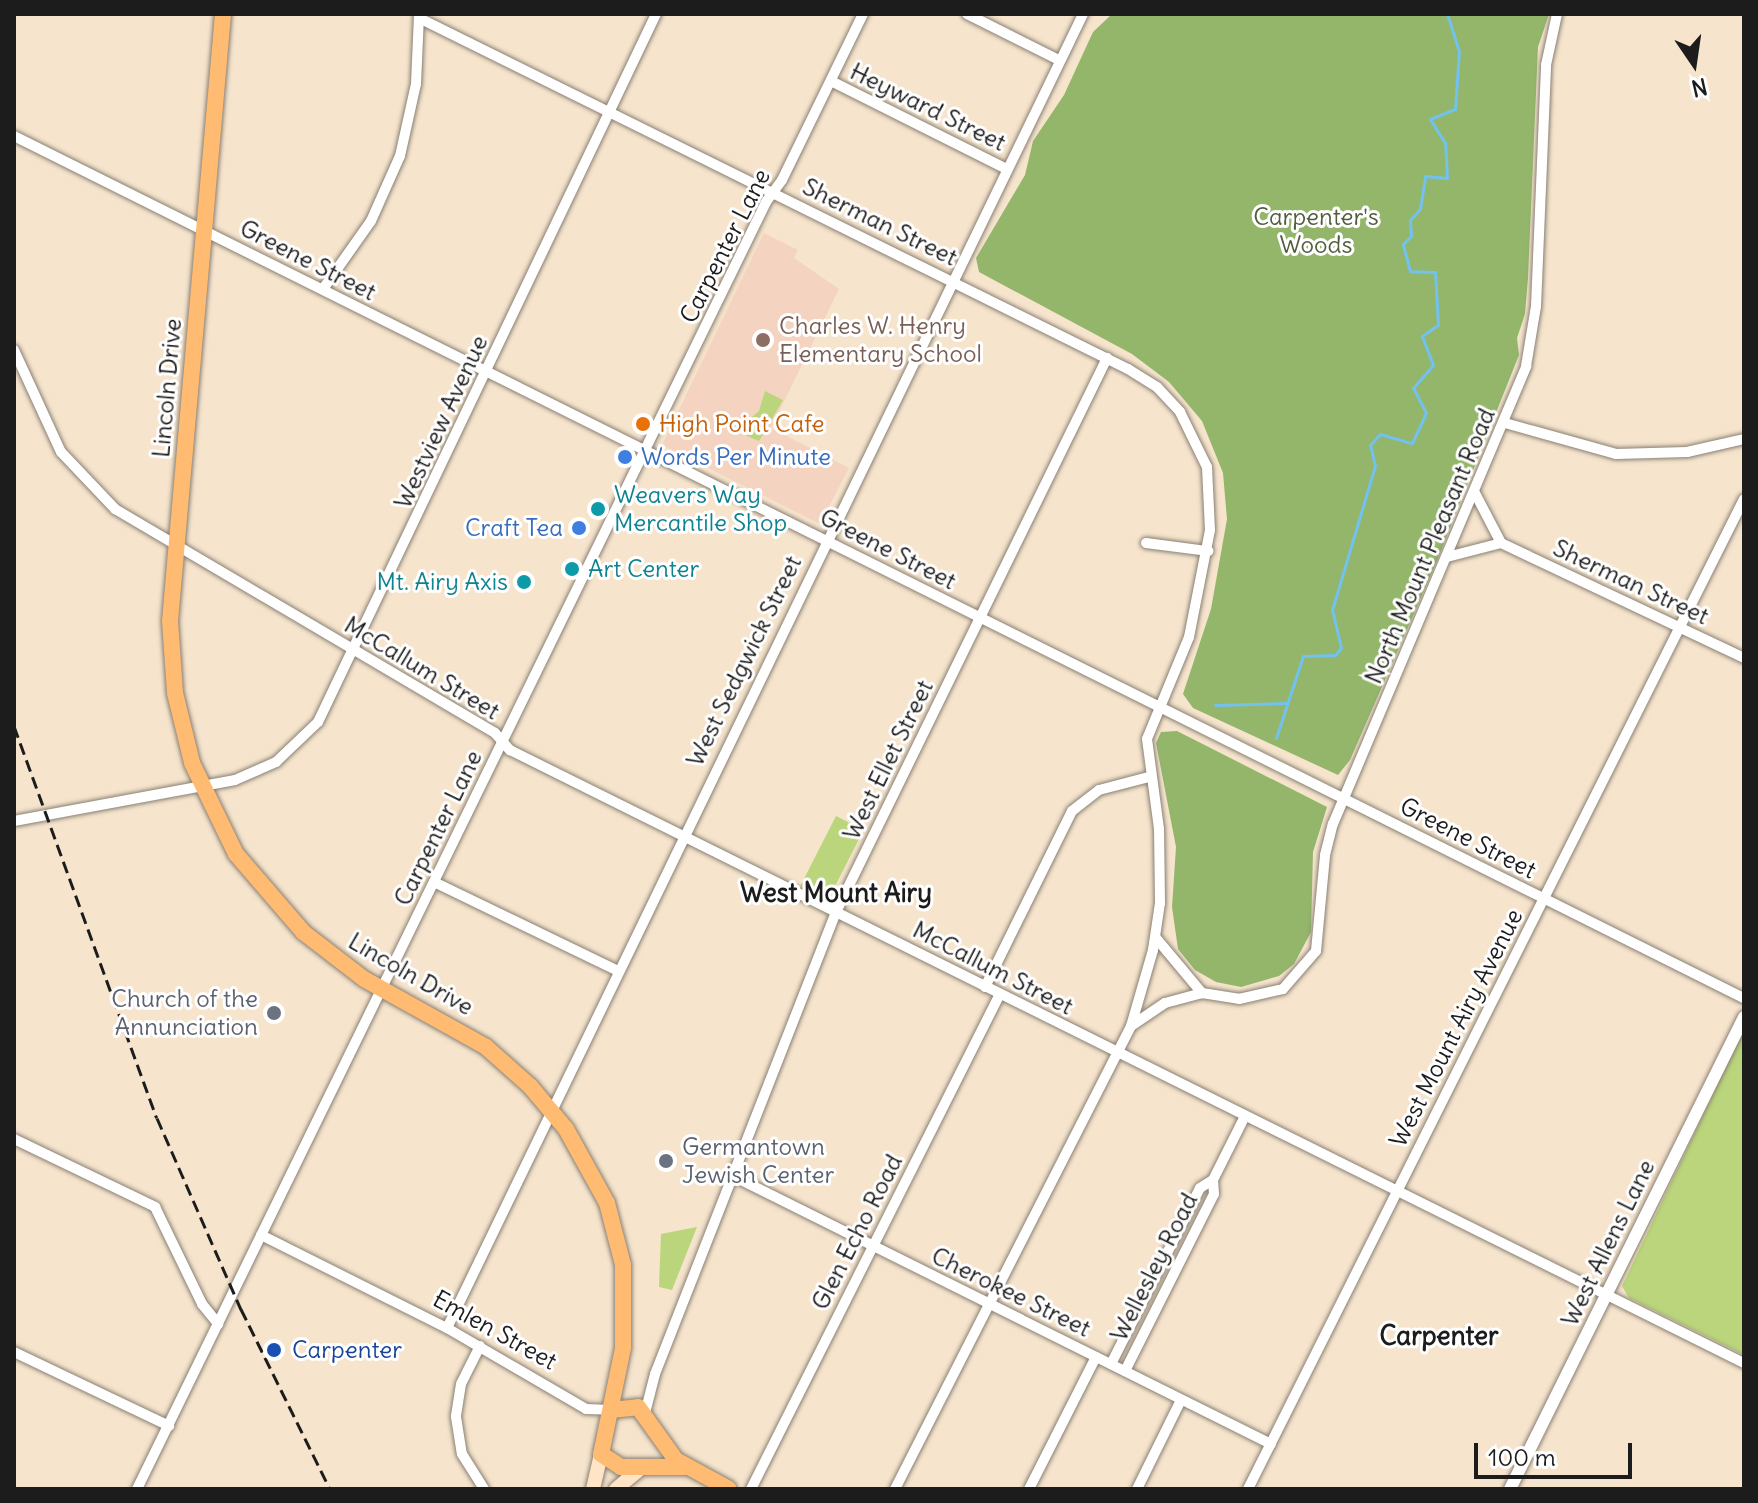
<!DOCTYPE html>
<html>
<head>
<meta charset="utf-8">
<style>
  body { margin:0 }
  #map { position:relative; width:1758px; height:1503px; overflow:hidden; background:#f6e4cd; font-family:Delius,sans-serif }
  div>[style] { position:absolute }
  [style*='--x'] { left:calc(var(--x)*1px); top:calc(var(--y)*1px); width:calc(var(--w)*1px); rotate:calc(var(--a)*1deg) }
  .built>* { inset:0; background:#f4d3c0 }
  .green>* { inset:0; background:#bad57b; transform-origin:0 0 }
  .forest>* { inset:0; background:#93b66b }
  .stream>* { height:3px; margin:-1.5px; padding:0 1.5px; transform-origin:1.5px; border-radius:1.5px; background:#72c2ed }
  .roads { filter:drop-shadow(0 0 2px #898074) drop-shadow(0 0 2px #898074) }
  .minor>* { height:10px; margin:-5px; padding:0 5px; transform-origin:5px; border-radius:5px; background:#fff }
  .tertiary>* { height:12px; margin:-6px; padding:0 6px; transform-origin:6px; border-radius:6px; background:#fff }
  .secondary>* { height:14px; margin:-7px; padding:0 7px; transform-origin:7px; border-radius:7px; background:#ffe4c6 }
  .primary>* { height:16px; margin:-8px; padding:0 8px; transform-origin:8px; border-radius:8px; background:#ffbb71 }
  .rail>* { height:3px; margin-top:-1.5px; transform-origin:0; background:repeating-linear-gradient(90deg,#1c1c1c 0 12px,transparent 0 18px) }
  .dots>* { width:22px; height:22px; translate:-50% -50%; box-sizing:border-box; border:4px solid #fff; border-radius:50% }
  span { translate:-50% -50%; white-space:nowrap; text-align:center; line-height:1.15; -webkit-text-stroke:6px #fff; paint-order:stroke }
  .street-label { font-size:24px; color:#1c1c1c }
  .park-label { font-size:24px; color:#535d3d }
  .education-label { font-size:24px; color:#785e54 }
  .left { translate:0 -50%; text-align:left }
  .food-label { font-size:24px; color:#c56008 }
  .shop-label { font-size:24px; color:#366cbe }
  .right { translate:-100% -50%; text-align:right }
  .culture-label { font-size:24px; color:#0d838f }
  .worship-label { font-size:24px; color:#5b616d }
  .transit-label { font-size:24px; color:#164399 }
  .neighbourhood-label { font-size:26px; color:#1c1c1c; font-weight:700 }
  .frame { position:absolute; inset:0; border:16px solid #1c1c1c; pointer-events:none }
  .north { position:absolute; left:1654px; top:24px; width:80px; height:80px; -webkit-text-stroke:6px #fff; paint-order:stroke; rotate:167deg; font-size:22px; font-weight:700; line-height:32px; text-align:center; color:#1c1c1c }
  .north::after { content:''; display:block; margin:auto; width:28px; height:36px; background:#1c1c1c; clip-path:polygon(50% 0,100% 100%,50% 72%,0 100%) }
  .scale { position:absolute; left:1474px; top:1443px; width:158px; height:36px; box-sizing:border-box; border:4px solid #1c1c1c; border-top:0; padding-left:10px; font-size:24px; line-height:28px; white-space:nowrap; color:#1c1c1c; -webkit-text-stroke:6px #fff; paint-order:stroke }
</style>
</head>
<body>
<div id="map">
  <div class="built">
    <div style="clip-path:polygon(764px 233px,798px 250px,794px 258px,839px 289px,771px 428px,849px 468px,820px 524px,662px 445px)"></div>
  </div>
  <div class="green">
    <div style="clip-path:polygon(765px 391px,783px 400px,759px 441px,747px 436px,746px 422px,759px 411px)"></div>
    <div style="left:836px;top:816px;width:31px;height:78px;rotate:27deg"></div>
    <div style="clip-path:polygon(1744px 1029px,1744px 1355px,1629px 1298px,1622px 1286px)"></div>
    <div style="clip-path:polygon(697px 1227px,672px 1290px,659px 1287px,661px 1234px)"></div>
  </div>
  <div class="forest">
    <div style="clip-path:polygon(1112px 14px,1549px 14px,1538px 47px,1528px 278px,1525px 314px,1517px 338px,1519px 355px,1436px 563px,1350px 760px,1338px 775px,1193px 708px,1183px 694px,1211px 609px,1227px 519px,1223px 473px,1202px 421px,1169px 382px,1132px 354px,979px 272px,976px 258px,1025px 175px,1033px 141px,1064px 95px,1093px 32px)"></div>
    <div style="clip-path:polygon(1177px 731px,1327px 807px,1313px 852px,1311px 932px,1294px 964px,1279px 976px,1241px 987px,1216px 982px,1195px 970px,1178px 949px,1172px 907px,1176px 847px,1156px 743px,1161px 732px)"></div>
  </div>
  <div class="stream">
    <div style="--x:1215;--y:705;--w:71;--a:-1.6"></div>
    <div style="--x:1276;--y:738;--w:86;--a:-71.8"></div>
    <div style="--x:1303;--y:656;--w:32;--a:-2"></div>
    <div style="--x:1335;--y:655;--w:9;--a:-49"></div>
    <div style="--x:1341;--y:648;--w:39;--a:-103"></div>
    <div style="--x:1332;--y:610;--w:150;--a:-73.4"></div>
    <div style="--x:1375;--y:466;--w:22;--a:-103"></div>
    <div style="--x:1370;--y:445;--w:15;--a:-48"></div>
    <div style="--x:1380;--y:434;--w:33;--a:16"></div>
    <div style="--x:1412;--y:443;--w:33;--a:-65"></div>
    <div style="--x:1426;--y:413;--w:28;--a:-117"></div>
    <div style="--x:1413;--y:388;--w:30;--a:-49"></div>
    <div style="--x:1433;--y:365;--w:31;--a:-111"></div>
    <div style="--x:1422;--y:336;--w:19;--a:-35"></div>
    <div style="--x:1438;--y:325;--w:53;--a:-93.2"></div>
    <div style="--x:1435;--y:272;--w:25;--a:-178"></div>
    <div style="--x:1410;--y:271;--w:28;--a:-105"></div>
    <div style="--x:1403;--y:244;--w:11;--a:-45"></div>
    <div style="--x:1411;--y:236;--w:16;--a:-94"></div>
    <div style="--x:1410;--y:220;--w:15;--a:-48"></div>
    <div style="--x:1420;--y:209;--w:33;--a:-81"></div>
    <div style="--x:1425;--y:176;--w:22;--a:5"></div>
    <div style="--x:1447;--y:178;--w:35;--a:-93"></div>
    <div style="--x:1445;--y:143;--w:28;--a:-122"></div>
    <div style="--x:1430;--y:119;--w:27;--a:-22"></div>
    <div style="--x:1455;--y:109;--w:58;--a:-86.1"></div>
    <div style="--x:1459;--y:51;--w:39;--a:-108"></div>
  </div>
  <div class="roads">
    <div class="minor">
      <div style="--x:967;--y:14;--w:103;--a:26.6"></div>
      <div style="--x:419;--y:18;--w:791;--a:26.34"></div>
      <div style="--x:1128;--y:369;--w:34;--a:32"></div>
      <div style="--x:1157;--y:387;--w:34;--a:47"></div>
      <div style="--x:1180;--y:412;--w:61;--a:63.9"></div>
      <div style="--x:1207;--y:467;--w:63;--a:87.3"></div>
      <div style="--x:1210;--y:530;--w:109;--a:101.1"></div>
      <div style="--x:1189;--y:637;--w:110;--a:112.4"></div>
      <div style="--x:1147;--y:739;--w:91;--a:82.4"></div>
      <div style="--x:1159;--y:829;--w:74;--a:89.2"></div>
      <div style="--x:1160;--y:903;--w:48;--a:98.5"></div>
      <div style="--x:1153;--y:950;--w:79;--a:106.1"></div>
      <div style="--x:831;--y:81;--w:197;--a:26.6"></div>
      <div style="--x:14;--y:136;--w:1933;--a:26.49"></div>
      <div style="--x:323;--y:289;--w:83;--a:-54.8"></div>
      <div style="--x:371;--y:221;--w:71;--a:-66"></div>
      <div style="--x:400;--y:156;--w:74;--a:-77.5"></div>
      <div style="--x:416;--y:84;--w:69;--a:-87.5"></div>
      <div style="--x:14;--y:350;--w:112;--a:65.3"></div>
      <div style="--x:61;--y:452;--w:79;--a:46.5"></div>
      <div style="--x:115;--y:509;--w:441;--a:30.5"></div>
      <div style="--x:495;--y:733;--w:23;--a:49"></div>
      <div style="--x:510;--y:750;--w:1378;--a:26.42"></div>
      <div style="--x:1505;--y:423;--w:115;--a:15.6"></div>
      <div style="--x:1616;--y:454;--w:71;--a:-1.6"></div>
      <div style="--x:1687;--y:452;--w:58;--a:-12.8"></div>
      <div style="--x:1475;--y:493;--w:56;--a:62.5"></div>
      <div style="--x:1501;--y:543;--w:269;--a:25.3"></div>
      <div style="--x:1146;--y:543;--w:63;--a:7.4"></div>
      <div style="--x:1447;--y:557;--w:56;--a:-14.5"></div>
      <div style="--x:14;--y:821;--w:225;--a:-10.5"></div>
      <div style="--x:235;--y:780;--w:45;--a:-23.7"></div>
      <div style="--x:276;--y:762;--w:58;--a:-43.6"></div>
      <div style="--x:318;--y:722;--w:785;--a:-64.48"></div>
      <div style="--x:434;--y:882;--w:204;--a:25.8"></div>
      <div style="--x:1156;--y:938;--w:72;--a:50.1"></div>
      <div style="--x:1202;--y:993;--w:37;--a:9"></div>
      <div style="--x:1239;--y:999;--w:45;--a:-12.8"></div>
      <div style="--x:1283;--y:989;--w:50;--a:-49"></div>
      <div style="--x:1316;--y:951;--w:96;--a:-84.6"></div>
      <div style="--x:1325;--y:855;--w:32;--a:-76"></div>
      <div style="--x:1333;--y:824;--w:497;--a:-67.1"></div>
      <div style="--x:1526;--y:366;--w:61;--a:-80.5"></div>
      <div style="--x:1536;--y:306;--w:241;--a:-87.6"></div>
      <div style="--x:1546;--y:65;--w:52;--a:-77.8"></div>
      <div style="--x:985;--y:987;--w:196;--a:-63.7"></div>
      <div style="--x:1072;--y:811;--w:34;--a:-38"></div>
      <div style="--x:1099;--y:790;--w:52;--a:-14.6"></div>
      <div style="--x:14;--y:1139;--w:157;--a:25.7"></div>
      <div style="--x:155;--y:1207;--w:108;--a:64.1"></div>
      <div style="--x:202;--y:1304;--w:26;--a:51"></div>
      <div style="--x:733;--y:1176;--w:601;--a:26.48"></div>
      <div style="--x:261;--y:1235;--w:208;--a:26.6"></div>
      <div style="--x:447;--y:1328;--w:161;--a:30.2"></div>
      <div style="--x:586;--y:1409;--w:25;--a:2"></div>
      <div style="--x:447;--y:1328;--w:1460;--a:-64.17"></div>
      <div style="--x:480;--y:1346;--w:42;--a:116.6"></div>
      <div style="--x:461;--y:1384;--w:33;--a:99"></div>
      <div style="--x:456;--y:1417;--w:37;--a:81"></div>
      <div style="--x:462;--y:1454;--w:41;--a:57.8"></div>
      <div style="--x:14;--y:1352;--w:172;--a:25.5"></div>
      <div style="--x:1111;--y:1364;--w:197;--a:-63.2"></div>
      <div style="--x:1200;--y:1188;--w:15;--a:-32"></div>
      <div style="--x:1213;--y:1180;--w:72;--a:-63.4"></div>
      <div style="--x:1125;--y:1371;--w:198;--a:-63.3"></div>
      <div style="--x:1214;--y:1194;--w:14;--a:-94"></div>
      <div style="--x:645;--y:1413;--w:40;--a:-75.6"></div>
      <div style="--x:655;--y:1374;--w:496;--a:-68.6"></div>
      <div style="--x:836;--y:912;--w:617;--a:-63.93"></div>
      <div style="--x:137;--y:1489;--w:1432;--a:-63.95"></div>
      <div style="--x:766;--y:202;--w:27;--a:-54"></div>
      <div style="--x:782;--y:180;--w:185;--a:-64"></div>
      <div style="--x:751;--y:1489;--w:554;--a:-63.3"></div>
      <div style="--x:895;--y:1489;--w:520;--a:-62.99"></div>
      <div style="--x:1131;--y:1026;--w:41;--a:-34.1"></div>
      <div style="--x:1165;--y:1003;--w:38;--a:-15"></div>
      <div style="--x:1029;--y:1489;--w:148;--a:-63.1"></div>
      <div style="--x:1137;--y:1489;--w:99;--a:-63.7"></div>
      <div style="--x:1248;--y:1489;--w:1107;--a:-63.39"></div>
    </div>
    <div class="tertiary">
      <div style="--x:1510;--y:1489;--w:527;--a:-63.63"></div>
    </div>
    <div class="secondary">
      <div style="--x:593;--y:1489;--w:36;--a:-77"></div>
      <div style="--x:616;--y:1489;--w:35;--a:-40"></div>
    </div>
    <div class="primary">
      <div style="--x:223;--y:14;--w:609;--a:94.99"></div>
      <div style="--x:170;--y:621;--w:72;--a:86"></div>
      <div style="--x:175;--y:693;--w:72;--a:76.3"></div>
      <div style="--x:192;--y:763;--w:101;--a:64.2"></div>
      <div style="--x:236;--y:854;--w:103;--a:49.3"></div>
      <div style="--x:303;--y:932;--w:77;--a:37.6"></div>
      <div style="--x:364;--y:979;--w:140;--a:29.1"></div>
      <div style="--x:486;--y:1047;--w:59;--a:41.6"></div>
      <div style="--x:530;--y:1086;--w:56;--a:50.1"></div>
      <div style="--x:566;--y:1129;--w:85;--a:61"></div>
      <div style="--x:607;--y:1203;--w:64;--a:75.5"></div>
      <div style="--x:623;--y:1265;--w:83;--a:90"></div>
      <div style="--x:623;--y:1348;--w:108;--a:101.7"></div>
      <div style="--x:601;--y:1454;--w:24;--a:33"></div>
      <div style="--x:621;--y:1467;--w:64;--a:0"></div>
      <div style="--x:611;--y:1410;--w:27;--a:-6"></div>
      <div style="--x:638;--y:1407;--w:65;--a:54.4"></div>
      <div style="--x:676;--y:1460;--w:60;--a:28.7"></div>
    </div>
  </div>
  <div class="rail">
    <div style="--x:14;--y:726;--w:417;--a:70"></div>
    <div style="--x:157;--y:1118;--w:209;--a:66.3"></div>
    <div style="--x:241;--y:1309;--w:201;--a:63.7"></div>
  </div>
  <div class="dots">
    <div style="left:763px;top:340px;background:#8d6e63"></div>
    <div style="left:643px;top:424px;background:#e8710a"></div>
    <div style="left:625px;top:457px;background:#3f7fe0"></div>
    <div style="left:598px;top:509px;background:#0f9aa8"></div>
    <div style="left:579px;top:528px;background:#3f7fe0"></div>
    <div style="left:572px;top:569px;background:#0f9aa8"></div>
    <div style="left:524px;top:582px;background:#0f9aa8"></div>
    <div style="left:274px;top:1013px;background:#6b7280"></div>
    <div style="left:666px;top:1161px;background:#6b7280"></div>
    <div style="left:274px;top:1350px;background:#1a4fb4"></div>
  </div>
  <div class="street-label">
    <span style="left:928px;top:107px;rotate:26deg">Heyward Street</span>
    <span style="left:880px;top:222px;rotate:26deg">Sherman Street</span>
    <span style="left:725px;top:246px;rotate:-63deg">Carpenter Lane</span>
    <span style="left:308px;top:260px;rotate:27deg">Greene Street</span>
    <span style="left:167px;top:388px;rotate:-85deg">Lincoln Drive</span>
    <span style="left:441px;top:422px;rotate:-65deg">Westview Avenue</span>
    <span style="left:1430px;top:546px;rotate:-67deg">North Mount Pleasant Road</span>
    <span style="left:888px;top:549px;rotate:27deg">Greene Street</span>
    <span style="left:1631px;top:582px;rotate:25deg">Sherman Street</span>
    <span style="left:744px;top:661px;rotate:-64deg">West Sedgwick Street</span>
    <span style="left:422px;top:668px;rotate:31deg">McCallum Street</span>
    <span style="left:888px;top:760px;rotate:-64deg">West Ellet Street</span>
    <span style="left:438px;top:828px;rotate:-64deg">Carpenter Lane</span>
    <span style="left:1468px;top:838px;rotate:27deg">Greene Street</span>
    <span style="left:993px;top:968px;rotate:27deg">McCallum Street</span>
    <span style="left:411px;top:974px;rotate:30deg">Lincoln Drive</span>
    <span style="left:1456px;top:1028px;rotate:-63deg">West Mount Airy Avenue</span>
    <span style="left:857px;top:1232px;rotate:-63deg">Glen Echo Road</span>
    <span style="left:1608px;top:1243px;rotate:-64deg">West Allens Lane</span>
    <span style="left:1154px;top:1267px;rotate:-63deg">Wellesley Road</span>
    <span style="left:1011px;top:1292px;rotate:26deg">Cherokee Street</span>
    <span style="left:495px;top:1330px;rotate:29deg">Emlen Street</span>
  </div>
  <div class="park-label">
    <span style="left:1316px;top:231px">Carpenter's<br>Woods</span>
  </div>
  <div class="education-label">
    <span class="left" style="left:779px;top:340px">Charles W. Henry<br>Elementary School</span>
  </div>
  <div class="food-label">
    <span class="left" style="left:659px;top:424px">High Point Cafe</span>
  </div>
  <div class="shop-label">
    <span class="left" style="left:641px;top:457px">Words Per Minute</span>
    <span class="right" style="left:563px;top:528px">Craft Tea</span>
  </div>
  <div class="culture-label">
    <span class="left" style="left:614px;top:509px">Weavers Way<br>Mercantile Shop</span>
    <span class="left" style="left:588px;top:569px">Art Center</span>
    <span class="right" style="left:508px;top:582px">Mt. Airy Axis</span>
  </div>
  <div class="worship-label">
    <span class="right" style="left:258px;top:1013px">Church of the<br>Annunciation</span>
    <span class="left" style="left:682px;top:1161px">Germantown<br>Jewish Center</span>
  </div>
  <div class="transit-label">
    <span class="left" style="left:292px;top:1350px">Carpenter</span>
  </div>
  <div class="neighbourhood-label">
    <span style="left:836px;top:893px">West Mount Airy</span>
    <span style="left:1439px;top:1336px">Carpenter</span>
  </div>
  <div class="frame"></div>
  <div class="north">N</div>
  <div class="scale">100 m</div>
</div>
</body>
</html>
